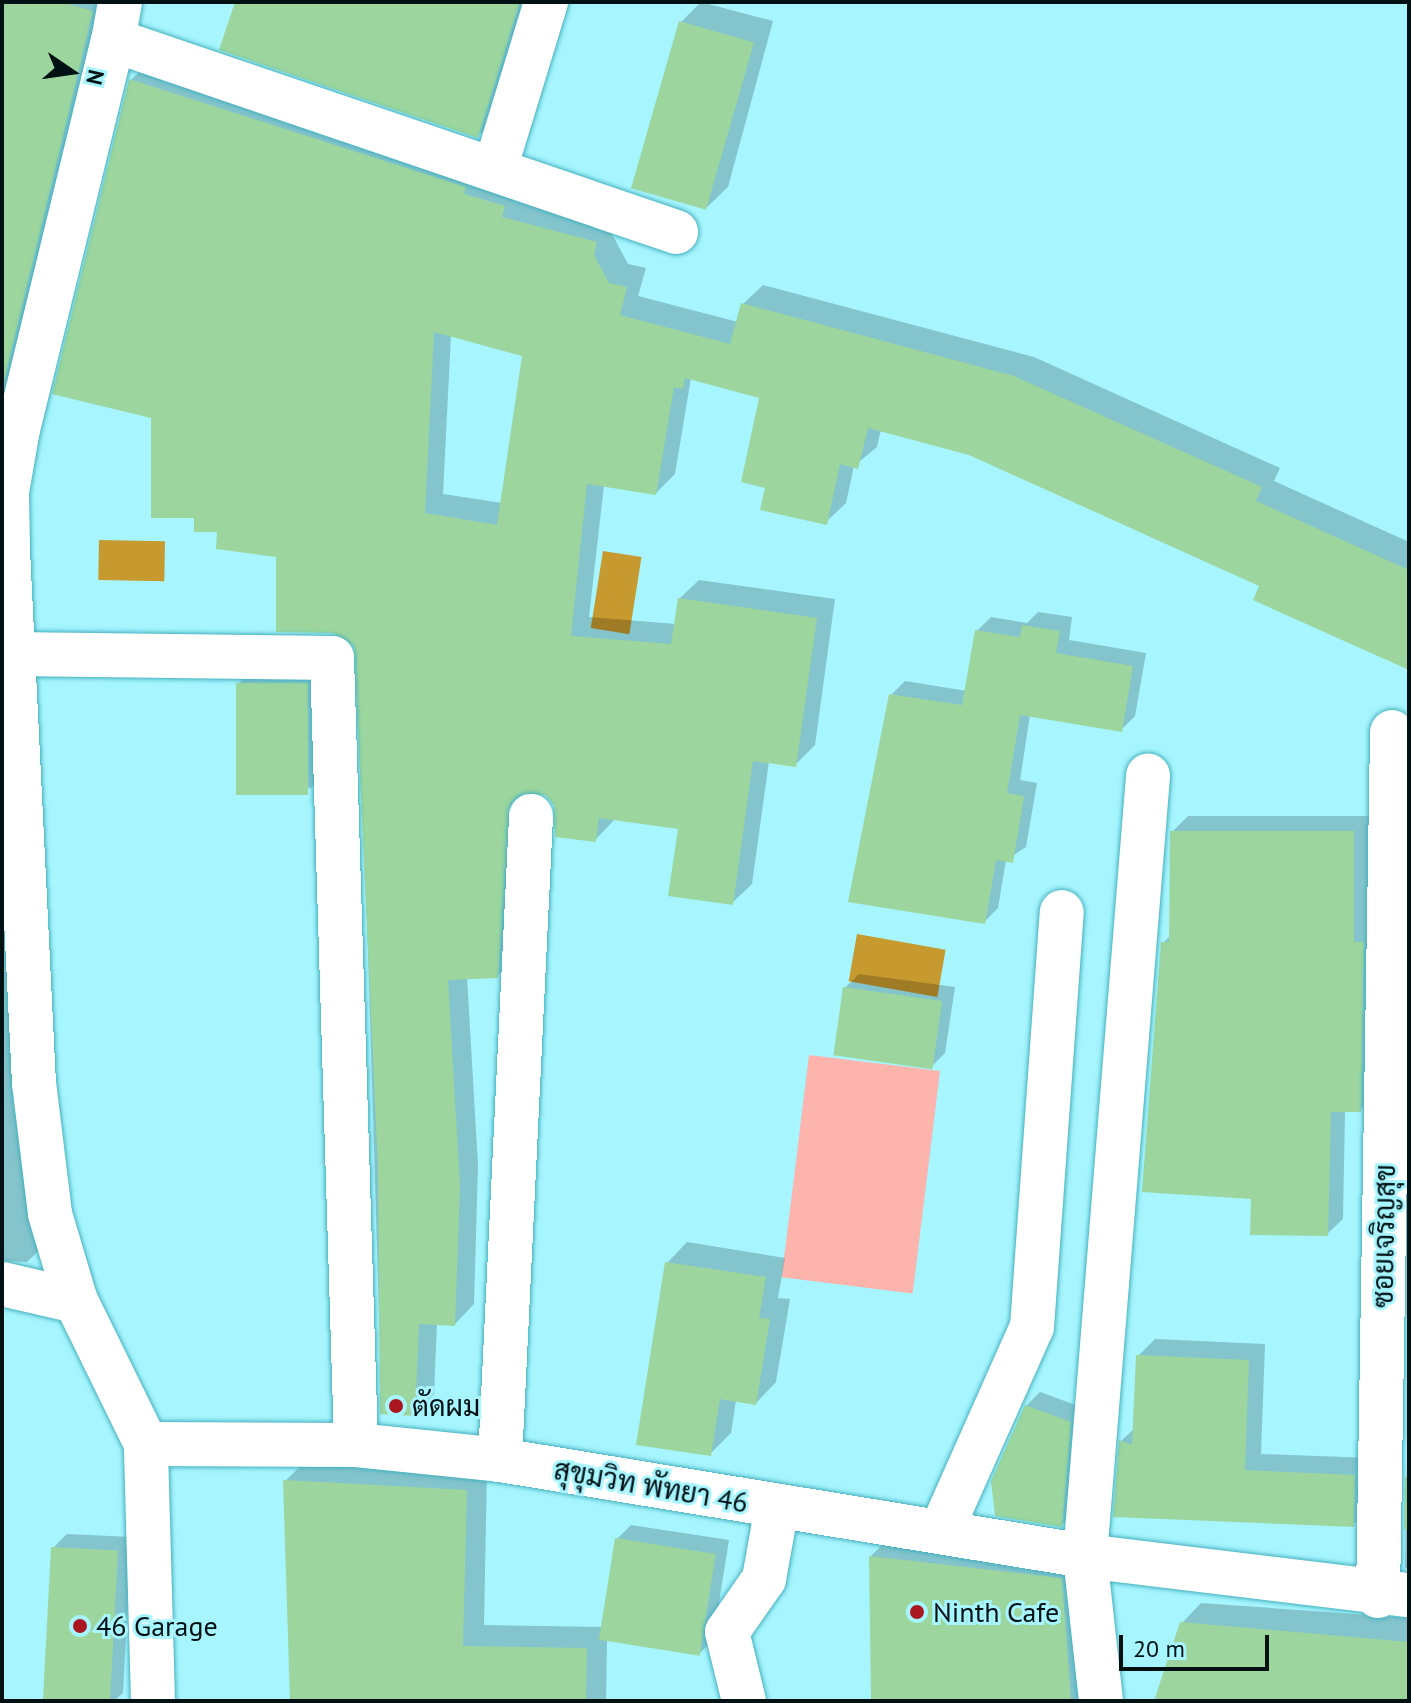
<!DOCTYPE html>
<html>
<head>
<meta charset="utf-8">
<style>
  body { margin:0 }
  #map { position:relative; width:1411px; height:1703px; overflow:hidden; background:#a6f5ff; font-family:"PT Sans",Sarabun,sans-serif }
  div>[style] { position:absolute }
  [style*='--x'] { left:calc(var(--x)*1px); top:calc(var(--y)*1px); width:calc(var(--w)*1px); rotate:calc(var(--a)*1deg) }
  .green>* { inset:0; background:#fcb4ad; transform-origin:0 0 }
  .water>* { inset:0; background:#c69a2e; transform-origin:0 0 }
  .shadow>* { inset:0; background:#0003 }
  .building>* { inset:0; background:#9cd69e; transform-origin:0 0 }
  .roads { filter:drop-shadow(0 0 2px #45b1bd) drop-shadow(0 0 2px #45b1bd) }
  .minor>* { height:44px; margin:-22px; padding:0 22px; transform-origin:22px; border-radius:22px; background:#fff }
  .dots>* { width:22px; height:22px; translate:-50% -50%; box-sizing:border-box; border:4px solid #a6f5ff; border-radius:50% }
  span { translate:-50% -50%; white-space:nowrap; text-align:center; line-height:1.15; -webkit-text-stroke:6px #a6f5ff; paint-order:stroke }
  .street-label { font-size:28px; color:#001114 }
  .poi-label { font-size:28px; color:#001114 }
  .left { translate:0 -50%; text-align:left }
  .frame { position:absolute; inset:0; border:4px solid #001114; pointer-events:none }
  .north { position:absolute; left:32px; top:32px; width:80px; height:80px; -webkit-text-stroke:6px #a6f5ff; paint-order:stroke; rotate:103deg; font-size:22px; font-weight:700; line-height:32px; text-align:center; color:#001114 }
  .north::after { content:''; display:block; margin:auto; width:28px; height:36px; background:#001114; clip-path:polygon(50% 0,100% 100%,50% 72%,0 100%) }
  .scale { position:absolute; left:1119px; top:1635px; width:150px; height:36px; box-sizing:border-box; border:4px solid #001114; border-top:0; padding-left:10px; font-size:24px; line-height:28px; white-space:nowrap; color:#001114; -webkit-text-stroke:6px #a6f5ff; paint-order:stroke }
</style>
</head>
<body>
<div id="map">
  <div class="green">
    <div style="left:809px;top:1055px;width:132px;height:224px;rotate:7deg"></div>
  </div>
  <div class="water">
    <div style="left:99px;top:540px;width:66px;height:40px;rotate:1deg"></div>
    <div style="left:603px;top:551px;width:39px;height:78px;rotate:9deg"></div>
    <div style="left:857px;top:934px;width:90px;height:48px;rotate:10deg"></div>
  </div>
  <div class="shadow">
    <div style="clip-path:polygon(2px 2px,105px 2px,2px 440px)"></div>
    <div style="clip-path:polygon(237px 2px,533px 2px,492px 122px,478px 136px)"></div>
    <div style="clip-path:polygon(701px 2px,773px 21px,728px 187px,707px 207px,681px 22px)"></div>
    <div style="clip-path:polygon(evenodd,150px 61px,615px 223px,612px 234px,628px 264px,646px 268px,638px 296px,738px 322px,743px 304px,763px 285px,1034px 357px,1280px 468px,1274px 481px,1409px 542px,1409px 667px,1262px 585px,970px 454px,881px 429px,877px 447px,854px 466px,846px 503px,826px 522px,767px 486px,761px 397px,691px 378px,675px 474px,656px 493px,604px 485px,589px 617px,676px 624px,679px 599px,699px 580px,835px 599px,815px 745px,795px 765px,769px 761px,752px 884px,732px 903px,680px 827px,615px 819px,595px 840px,546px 794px,528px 792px,517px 957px,497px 976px,467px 977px,478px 1165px,474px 1304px,455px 1324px,437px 1323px,434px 1394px,414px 1414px,382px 1412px,359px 656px,345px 634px,278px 630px,278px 555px,196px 516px,153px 416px,131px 80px,150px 61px,451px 335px,525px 354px,502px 503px,443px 494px,451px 335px)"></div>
    <div style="clip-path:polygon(1038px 612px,1072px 617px,1069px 640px,1146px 653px,1135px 716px,1121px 730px,1030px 715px,1020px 780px,1037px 783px,1026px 847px,1006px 860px,998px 908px,984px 922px,891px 695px,905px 681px,967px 691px,977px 631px,991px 617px,1027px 623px)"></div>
    <div style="clip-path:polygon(252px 670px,321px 670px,324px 775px,310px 789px,238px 684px)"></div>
    <div style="clip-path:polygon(2px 782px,52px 1238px,27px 1262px,2px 1261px)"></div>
    <div style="clip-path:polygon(1188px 816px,1369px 816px,1375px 1095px,1360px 1110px,1345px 1110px,1343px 1219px,1327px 1234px,1253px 1197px,1163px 943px,1171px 935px,1172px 832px)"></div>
    <div style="clip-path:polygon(859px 974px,955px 987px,945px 1053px,931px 1067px,845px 988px)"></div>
    <div style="clip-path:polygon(687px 1242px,785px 1258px,778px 1298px,790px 1299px,776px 1382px,756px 1403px,736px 1400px,731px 1433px,710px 1454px,667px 1263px)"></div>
    <div style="clip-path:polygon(1155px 1339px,1265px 1344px,1261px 1454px,1371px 1458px,1370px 1508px,1353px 1525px,1115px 1515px,1121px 1441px,1135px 1428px,1138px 1356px)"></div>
    <div style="clip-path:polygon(1409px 1350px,1409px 1569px,1405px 1568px)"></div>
    <div style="clip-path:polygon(1040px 1392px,1084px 1408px,1075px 1511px,1062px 1525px,1026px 1406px)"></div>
    <div style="clip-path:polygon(307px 1460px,487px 1469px,484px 1625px,603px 1627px,617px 1539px,631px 1525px,729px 1540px,713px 1640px,699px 1654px,607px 1640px,606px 1701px,292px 1701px,285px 1481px)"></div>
    <div style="clip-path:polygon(67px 1534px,131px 1537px,123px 1693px,114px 1701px,44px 1701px,53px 1548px)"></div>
    <div style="clip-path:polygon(890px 1537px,1081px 1559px,1106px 1701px,873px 1701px,871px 1556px)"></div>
    <div style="clip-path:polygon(1201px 1603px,1409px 1618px,1409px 1701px,1157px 1701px,1182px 1623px)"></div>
  </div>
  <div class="building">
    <div style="clip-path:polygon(2px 2px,61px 2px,93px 11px,4px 382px)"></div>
    <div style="clip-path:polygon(235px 2px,520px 2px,478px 138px,219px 50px)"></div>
    <div style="left:679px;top:21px;width:78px;height:174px;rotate:16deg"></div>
    <div style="clip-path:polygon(evenodd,129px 79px,466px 187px,464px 194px,505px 206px,502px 217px,597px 242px,594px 255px,609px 283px,627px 287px,620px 315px,730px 344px,741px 303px,1014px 376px,1262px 487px,1256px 501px,1409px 570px,1409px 670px,1253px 600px,1259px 586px,969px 455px,868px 428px,858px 469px,840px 464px,827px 525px,760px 510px,765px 488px,741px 482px,759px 398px,685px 378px,683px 389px,674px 387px,656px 495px,587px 484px,571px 636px,671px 644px,678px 598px,817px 618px,796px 767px,753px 761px,733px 905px,668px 896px,678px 829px,599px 818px,596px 842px,555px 837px,554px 805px,545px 795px,520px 794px,510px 803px,498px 978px,448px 980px,460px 1186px,455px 1326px,419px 1324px,415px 1416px,380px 1414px,378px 1166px,354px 646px,333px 633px,276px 632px,276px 557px,216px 549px,217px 532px,194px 532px,194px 518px,151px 518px,151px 418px,52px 394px,129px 79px,434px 332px,522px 356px,497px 525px,425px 513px,434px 332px)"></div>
    <div style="clip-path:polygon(1022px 625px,1060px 631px,1056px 653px,1133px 666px,1122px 732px,1020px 715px,1007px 793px,1024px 796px,1013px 863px,996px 860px,985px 924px,848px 902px,889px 694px,962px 705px,975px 630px,1020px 637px)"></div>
    <div style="left:236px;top:683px;width:72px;height:112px"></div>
    <div style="clip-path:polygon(1170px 831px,1354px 831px,1354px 942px,1364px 942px,1361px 1112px,1331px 1112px,1328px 1236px,1250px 1235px,1251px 1199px,1142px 1192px,1161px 942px,1169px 942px)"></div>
    <div style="left:843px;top:987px;width:100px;height:69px;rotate:8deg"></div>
    <div style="clip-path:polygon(665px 1262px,766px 1277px,759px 1318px,770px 1319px,756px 1405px,720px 1399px,711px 1456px,636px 1445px)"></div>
    <div style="clip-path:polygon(1136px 1355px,1249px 1360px,1245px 1470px,1355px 1475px,1354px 1527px,1113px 1517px,1119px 1440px,1132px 1445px)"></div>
    <div style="clip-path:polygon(1025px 1405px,1071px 1422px,1062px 1527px,995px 1516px,991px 1481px)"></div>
    <div style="clip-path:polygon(1405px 1477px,1409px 1477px,1409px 1530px,1404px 1529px)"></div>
    <div style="clip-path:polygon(283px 1480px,467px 1490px,463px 1646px,587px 1648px,586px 1701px,290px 1701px)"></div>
    <div style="left:615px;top:1538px;width:102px;height:103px;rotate:9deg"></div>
    <div style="left:51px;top:1547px;width:67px;height:154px;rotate:3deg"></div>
    <div style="clip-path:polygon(869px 1556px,1062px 1578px,1071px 1701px,871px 1701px)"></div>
    <div style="clip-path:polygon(1180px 1622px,1409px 1642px,1409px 1701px,1154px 1701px)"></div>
  </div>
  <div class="roads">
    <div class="minor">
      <div style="--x:120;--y:2;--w:39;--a:100"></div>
      <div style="--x:113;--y:40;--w:595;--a:18.83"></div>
      <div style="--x:113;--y:40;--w:400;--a:103.7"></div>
      <div style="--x:18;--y:429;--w:64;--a:99.9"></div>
      <div style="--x:7;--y:492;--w:58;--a:89"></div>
      <div style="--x:8;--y:550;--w:534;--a:87.21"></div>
      <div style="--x:34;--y:1083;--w:132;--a:83"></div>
      <div style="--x:50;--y:1214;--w:91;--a:73.4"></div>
      <div style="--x:76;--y:1301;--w:159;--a:63.9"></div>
      <div style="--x:495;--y:169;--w:175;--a:-73"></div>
      <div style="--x:14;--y:654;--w:318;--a:0.7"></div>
      <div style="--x:332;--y:658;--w:787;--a:88.25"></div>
      <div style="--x:2;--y:1284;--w:76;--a:12.9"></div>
      <div style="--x:500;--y:1460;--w:645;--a:-87.24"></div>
      <div style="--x:941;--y:1531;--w:223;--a:-66"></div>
      <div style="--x:1032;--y:1327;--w:416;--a:-85.9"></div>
      <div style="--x:1378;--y:1596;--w:864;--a:-89.07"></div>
      <div style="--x:153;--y:1701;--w:257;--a:-91.6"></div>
      <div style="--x:146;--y:1444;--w:210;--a:0.3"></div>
      <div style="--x:356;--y:1445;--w:145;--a:5.9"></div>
      <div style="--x:500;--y:1460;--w:593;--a:9.32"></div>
      <div style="--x:1085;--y:1556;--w:326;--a:6.9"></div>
      <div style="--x:744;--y:1701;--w:71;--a:-103.8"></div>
      <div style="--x:727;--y:1632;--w:65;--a:-55.1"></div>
      <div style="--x:764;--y:1579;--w:73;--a:-79.8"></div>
      <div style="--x:1101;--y:1701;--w:146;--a:-96.3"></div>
      <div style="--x:1085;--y:1556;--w:783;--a:-85.38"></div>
    </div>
  </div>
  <div class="dots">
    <div style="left:396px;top:1406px;background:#ab1720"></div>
    <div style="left:917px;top:1612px;background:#ab1720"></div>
    <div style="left:80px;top:1626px;background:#ab1720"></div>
  </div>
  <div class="street-label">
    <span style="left:1384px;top:1236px;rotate:-89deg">ซอยเจริญสุข</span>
    <span style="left:651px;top:1486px;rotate:10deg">สุขุมวิท พัทยา 46</span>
  </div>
  <div class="poi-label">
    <span class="left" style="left:412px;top:1406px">ตัดผม</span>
    <span class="left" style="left:933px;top:1612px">Ninth Cafe</span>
    <span class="left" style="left:96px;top:1626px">46 Garage</span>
  </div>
  <div class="frame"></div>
  <div class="north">N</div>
  <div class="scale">20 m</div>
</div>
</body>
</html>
